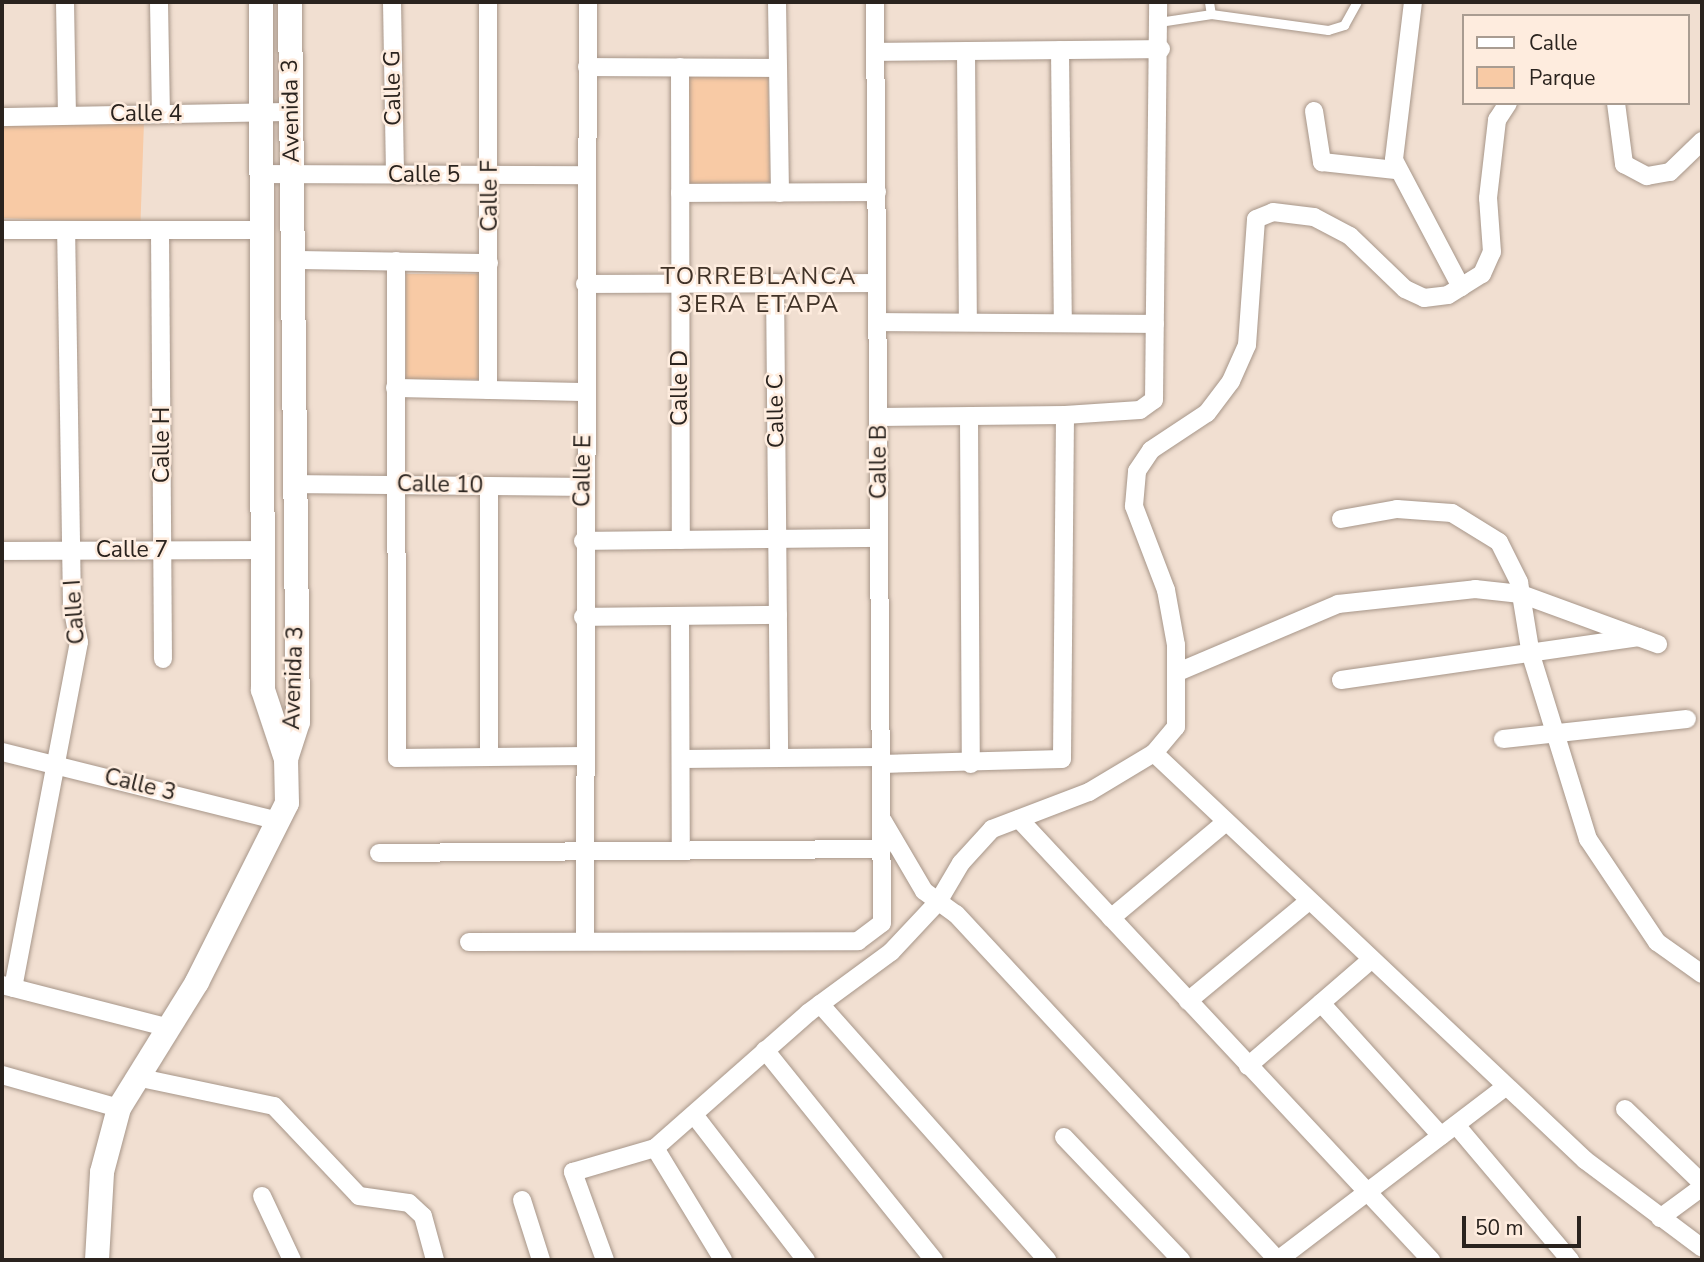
<!DOCTYPE html>
<html>
<head>
<meta charset="utf-8">
<style>
  body { margin:0 }
  #map { position:relative; width:1704px; height:1262px; overflow:hidden; background:#f1dfd1; font-family:"Nunito Sans",sans-serif }
  div>[style] { position:absolute }
  [style*='--x'] { left:calc(var(--x)*1px); top:calc(var(--y)*1px); width:calc(var(--w)*1px); rotate:calc(var(--a)*1deg) }
  .green>* { inset:0; background:#f8caa5; transform-origin:0 0 }
  .roads { filter:drop-shadow(0 0 2px #a79689) drop-shadow(0 0 2px #a79689) }
  .lane>* { height:9px; margin:-4.5px; padding:0 4.5px; transform-origin:4.5px; border-radius:4.5px; background:#fff }
  .street>* { height:18px; margin:-9px; padding:0 9px; transform-origin:9px; border-radius:9px; background:#fff }
  .secondary>* { height:24px; margin:-12px; padding:0 12px; transform-origin:12px; border-radius:12px; background:#fff }
  span { translate:-50% -50%; white-space:nowrap; text-align:center; line-height:1.15; -webkit-text-stroke:5px #feecde; paint-order:stroke }
  .street-label { font-size:23px; color:#2a231e }
  .neighbourhood-label { font-size:24px; color:#403227; letter-spacing:2px }
  .frame { position:absolute; inset:0; border:4px solid #2a231e; pointer-events:none }
  .legend { position:absolute; left:1462px; top:14px; width:228px; height:91px; box-sizing:border-box; background:#feecde; border:2px solid #a99c91; margin:0; padding:9px 12px; list-style:none; font-size:21px; color:#2a231e }
  .legend li { display:flex; align-items:center; gap:14px; height:35px }
  .legend b { width:35px; border:2px solid #a99c91 }
  .scale { position:absolute; left:1462px; top:1216px; width:119px; height:32px; box-sizing:border-box; border:4px solid #2a231e; border-top:0; padding-left:9px; font-size:21px; line-height:24px; white-space:nowrap; color:#2a231e; -webkit-text-stroke:5px #feecde; paint-order:stroke }
</style>
</head>
<body>
<div id="map">
  <div class="green">
    <div style="left:768px;top:75px;width:107px;height:80px;rotate:89deg"></div>
    <div style="left:2px;top:119px;width:142px;height:99px;rotate:2deg"></div>
    <div style="left:406px;top:274px;width:73px;height:105px"></div>
  </div>
  <div class="roads">
    <div class="lane">
      <div style="--x:1209;--y:2;--w:12;--a:81"></div>
      <div style="--x:1211;--y:14;--w:118;--a:7.8"></div>
      <div style="--x:1328;--y:30;--w:17;--a:-17"></div>
      <div style="--x:1344;--y:25;--w:26;--a:-61"></div>
      <div style="--x:1159;--y:22;--w:53;--a:-8.7"></div>
    </div>
    <div class="street">
      <div style="--x:65;--y:2;--w:112;--a:89"></div>
      <div style="--x:159;--y:2;--w:112;--a:89"></div>
      <div style="--x:392;--y:2;--w:173;--a:89"></div>
      <div style="--x:488;--y:2;--w:388;--a:90"></div>
      <div style="--x:777;--y:2;--w:191;--a:89.1"></div>
      <div style="--x:1413;--y:2;--w:159;--a:96.9"></div>
      <div style="--x:1394;--y:160;--w:144;--a:62.2"></div>
      <div style="--x:1060;--y:50;--w:271;--a:89.4"></div>
      <div style="--x:966;--y:51;--w:270;--a:89.6"></div>
      <div style="--x:875;--y:52;--w:286;--a:-0.6"></div>
      <div style="--x:587;--y:67;--w:191;--a:0.3"></div>
      <div style="--x:680;--y:67;--w:473;--a:89.9"></div>
      <div style="--x:1616;--y:103;--w:62;--a:82.5"></div>
      <div style="--x:1624;--y:164;--w:26;--a:28"></div>
      <div style="--x:1647;--y:176;--w:23;--a:-10"></div>
      <div style="--x:1670;--y:172;--w:45;--a:-44.1"></div>
      <div style="--x:1314;--y:111;--w:52;--a:81.1"></div>
      <div style="--x:1322;--y:162;--w:74;--a:6.2"></div>
      <div style="--x:2;--y:117;--w:289;--a:-1"></div>
      <div style="--x:262;--y:174;--w:324;--a:0.2"></div>
      <div style="--x:680;--y:193;--w:197;--a:-0.3"></div>
      <div style="--x:2;--y:230;--w:260;--a:0"></div>
      <div style="--x:160;--y:230;--w:429;--a:89.6"></div>
      <div style="--x:293;--y:260;--w:196;--a:0.9"></div>
      <div style="--x:396;--y:261;--w:497;--a:89.9"></div>
      <div style="--x:397;--y:758;--w:188;--a:-0.6"></div>
      <div style="--x:775;--y:283;--w:475;--a:89.5"></div>
      <div style="--x:585;--y:284;--w:292;--a:-0.2"></div>
      <div style="--x:878;--y:322;--w:277;--a:0.4"></div>
      <div style="--x:395;--y:388;--w:189;--a:1.2"></div>
      <div style="--x:969;--y:416;--w:348;--a:89.7"></div>
      <div style="--x:878;--y:417;--w:187;--a:-0.6"></div>
      <div style="--x:1065;--y:415;--w:75;--a:-3.8"></div>
      <div style="--x:1140;--y:410;--w:17;--a:-36"></div>
      <div style="--x:1154;--y:400;--w:398;--a:-89.4"></div>
      <div style="--x:296;--y:484;--w:287;--a:0.6"></div>
      <div style="--x:489;--y:486;--w:271;--a:90"></div>
      <div style="--x:1341;--y:519;--w:57;--a:-10.1"></div>
      <div style="--x:1397;--y:509;--w:55;--a:4.2"></div>
      <div style="--x:1452;--y:513;--w:55;--a:31.7"></div>
      <div style="--x:1499;--y:542;--w:45;--a:63.4"></div>
      <div style="--x:1519;--y:582;--w:74;--a:80.7"></div>
      <div style="--x:1531;--y:655;--w:193;--a:72.8"></div>
      <div style="--x:1588;--y:839;--w:124;--a:56.2"></div>
      <div style="--x:1657;--y:942;--w:55;--a:35.4"></div>
      <div style="--x:583;--y:541;--w:296;--a:-0.6"></div>
      <div style="--x:2;--y:551;--w:260;--a:-0.2"></div>
      <div style="--x:680;--y:616;--w:234;--a:89.8"></div>
      <div style="--x:583;--y:617;--w:195;--a:-0.6"></div>
      <div style="--x:1178;--y:672;--w:174;--a:-23"></div>
      <div style="--x:1338;--y:604;--w:138;--a:-6.2"></div>
      <div style="--x:1475;--y:589;--w:46;--a:6.2"></div>
      <div style="--x:1521;--y:594;--w:146;--a:20.1"></div>
      <div style="--x:1341;--y:680;--w:301;--a:-8.2"></div>
      <div style="--x:1503;--y:739;--w:185;--a:-6.2"></div>
      <div style="--x:2;--y:752;--w:284;--a:14"></div>
      <div style="--x:1154;--y:753;--w:593;--a:43.36"></div>
      <div style="--x:1585;--y:1160;--w:146;--a:36.9"></div>
      <div style="--x:681;--y:759;--w:200;--a:-0.6"></div>
      <div style="--x:881;--y:764;--w:181;--a:-1.6"></div>
      <div style="--x:1062;--y:759;--w:344;--a:-89.5"></div>
      <div style="--x:1019;--y:819;--w:604;--a:46.95"></div>
      <div style="--x:883;--y:821;--w:81;--a:59.6"></div>
      <div style="--x:924;--y:891;--w:39;--a:36"></div>
      <div style="--x:956;--y:914;--w:473;--a:47.1"></div>
      <div style="--x:379;--y:853;--w:503;--a:-0.46"></div>
      <div style="--x:1111;--y:918;--w:150;--a:-39.9"></div>
      <div style="--x:585;--y:941;--w:939;--a:-89.82"></div>
      <div style="--x:469;--y:942;--w:389;--a:-0.1"></div>
      <div style="--x:858;--y:941;--w:30;--a:-37"></div>
      <div style="--x:882;--y:923;--w:921;--a:-90.44"></div>
      <div style="--x:2;--y:985;--w:173;--a:14.4"></div>
      <div style="--x:13;--y:988;--w:352;--a:-79.2"></div>
      <div style="--x:79;--y:642;--w:38;--a:-101"></div>
      <div style="--x:72;--y:605;--w:375;--a:-90.9"></div>
      <div style="--x:1188;--y:1001;--w:157;--a:-39.6"></div>
      <div style="--x:1321;--y:1003;--w:179;--a:47.9"></div>
      <div style="--x:820;--y:1004;--w:342;--a:48.4"></div>
      <div style="--x:765;--y:1050;--w:270;--a:51.2"></div>
      <div style="--x:1248;--y:1066;--w:162;--a:-40.8"></div>
      <div style="--x:2;--y:1075;--w:122;--a:15.8"></div>
      <div style="--x:141;--y:1078;--w:136;--a:11.9"></div>
      <div style="--x:274;--y:1106;--w:124;--a:46.6"></div>
      <div style="--x:359;--y:1196;--w:50;--a:8"></div>
      <div style="--x:409;--y:1203;--w:19;--a:43"></div>
      <div style="--x:423;--y:1216;--w:46;--a:74.7"></div>
      <div style="--x:1625;--y:1109;--w:107;--a:43.9"></div>
      <div style="--x:695;--y:1116;--w:182;--a:52.4"></div>
      <div style="--x:1456;--y:1125;--w:177;--a:49.8"></div>
      <div style="--x:1064;--y:1137;--w:170;--a:46.4"></div>
      <div style="--x:655;--y:1148;--w:131;--a:58.7"></div>
      <div style="--x:262;--y:1196;--w:71;--a:64.9"></div>
      <div style="--x:522;--y:1200;--w:63;--a:72.4"></div>
      <div style="--x:1660;--y:1218;--w:52;--a:-36.4"></div>
      <div style="--x:605;--y:1260;--w:94;--a:-110"></div>
      <div style="--x:573;--y:1172;--w:85;--a:-16.3"></div>
      <div style="--x:655;--y:1148;--w:204;--a:-41.4"></div>
      <div style="--x:808;--y:1013;--w:103;--a:-36.3"></div>
      <div style="--x:891;--y:952;--w:69;--a:-46.8"></div>
      <div style="--x:938;--y:902;--w:45;--a:-59.5"></div>
      <div style="--x:961;--y:863;--w:46;--a:-47.6"></div>
      <div style="--x:992;--y:829;--w:104;--a:-20.9"></div>
      <div style="--x:1089;--y:792;--w:76;--a:-31"></div>
      <div style="--x:1154;--y:753;--w:34;--a:-50"></div>
      <div style="--x:1176;--y:727;--w:82;--a:-90"></div>
      <div style="--x:1176;--y:645;--w:56;--a:-100.3"></div>
      <div style="--x:1166;--y:590;--w:90;--a:-110.9"></div>
      <div style="--x:1134;--y:506;--w:35;--a:-85"></div>
      <div style="--x:1137;--y:471;--w:25;--a:-56"></div>
      <div style="--x:1151;--y:450;--w:67;--a:-33.5"></div>
      <div style="--x:1207;--y:413;--w:40;--a:-53"></div>
      <div style="--x:1231;--y:381;--w:39;--a:-66"></div>
      <div style="--x:1247;--y:345;--w:126;--a:-85.9"></div>
      <div style="--x:1256;--y:219;--w:18;--a:-22"></div>
      <div style="--x:1273;--y:212;--w:41;--a:7"></div>
      <div style="--x:1314;--y:217;--w:41;--a:27.8"></div>
      <div style="--x:1350;--y:236;--w:76;--a:43.9"></div>
      <div style="--x:1405;--y:289;--w:21;--a:25"></div>
      <div style="--x:1424;--y:298;--w:24;--a:-7"></div>
      <div style="--x:1448;--y:295;--w:40;--a:-32"></div>
      <div style="--x:1482;--y:274;--w:24;--a:-66"></div>
      <div style="--x:1492;--y:252;--w:54;--a:-94.2"></div>
      <div style="--x:1488;--y:198;--w:79;--a:-83.4"></div>
      <div style="--x:1497;--y:120;--w:20;--a:-57"></div>
      <div style="--x:1278;--y:1260;--w:285;--a:-37.3"></div>
    </div>
    <div class="secondary">
      <div style="--x:261;--y:2;--w:688;--a:89.83"></div>
      <div style="--x:263;--y:690;--w:73;--a:71.6"></div>
      <div style="--x:97;--y:1260;--w:88;--a:-86.7"></div>
      <div style="--x:102;--y:1172;--w:66;--a:-75.1"></div>
      <div style="--x:119;--y:1108;--w:148;--a:-58.2"></div>
      <div style="--x:197;--y:982;--w:200;--a:-63.3"></div>
      <div style="--x:287;--y:803;--w:44;--a:-91.3"></div>
      <div style="--x:286;--y:759;--w:39;--a:-72"></div>
      <div style="--x:298;--y:722;--w:720;--a:-90.64"></div>
    </div>
  </div>
  <div class="street-label">
    <span style="left:393px;top:88px;rotate:-91deg">Calle G</span>
    <span style="left:291px;top:111px;rotate:-91deg">Avenida 3</span>
    <span style="left:146px;top:114px">Calle 4</span>
    <span style="left:424px;top:175px">Calle 5</span>
    <span style="left:490px;top:196px;rotate:-90deg">Calle F</span>
    <span style="left:680px;top:388px;rotate:-90deg">Calle D</span>
    <span style="left:776px;top:411px;rotate:-91deg">Calle C</span>
    <span style="left:162px;top:445px;rotate:-90deg">Calle H</span>
    <span style="left:879px;top:462px;rotate:-90deg">Calle B</span>
    <span style="left:583px;top:471px;rotate:-89deg">Calle E</span>
    <span style="left:440px;top:485px;rotate:1deg">Calle 10</span>
    <span style="left:132px;top:550px">Calle 7</span>
    <span style="left:75px;top:612px;rotate:-94deg">Calle I</span>
    <span style="left:294px;top:678px;rotate:-88deg">Avenida 3</span>
    <span style="left:140px;top:785px;rotate:14deg">Calle 3</span>
  </div>
  <div class="neighbourhood-label">
    <span style="left:759px;top:291px">TORREBLANCA<br>3ERA ETAPA</span>
  </div>
  <div class="frame"></div>
  <ul class="legend">
  <li><b style="height:9px;background:#fff"></b>Calle</li>
  <li><b style="height:19px;background:#f8caa5"></b>Parque</li>
  </ul>
  <div class="scale">50 m</div>
</div>
</body>
</html>
